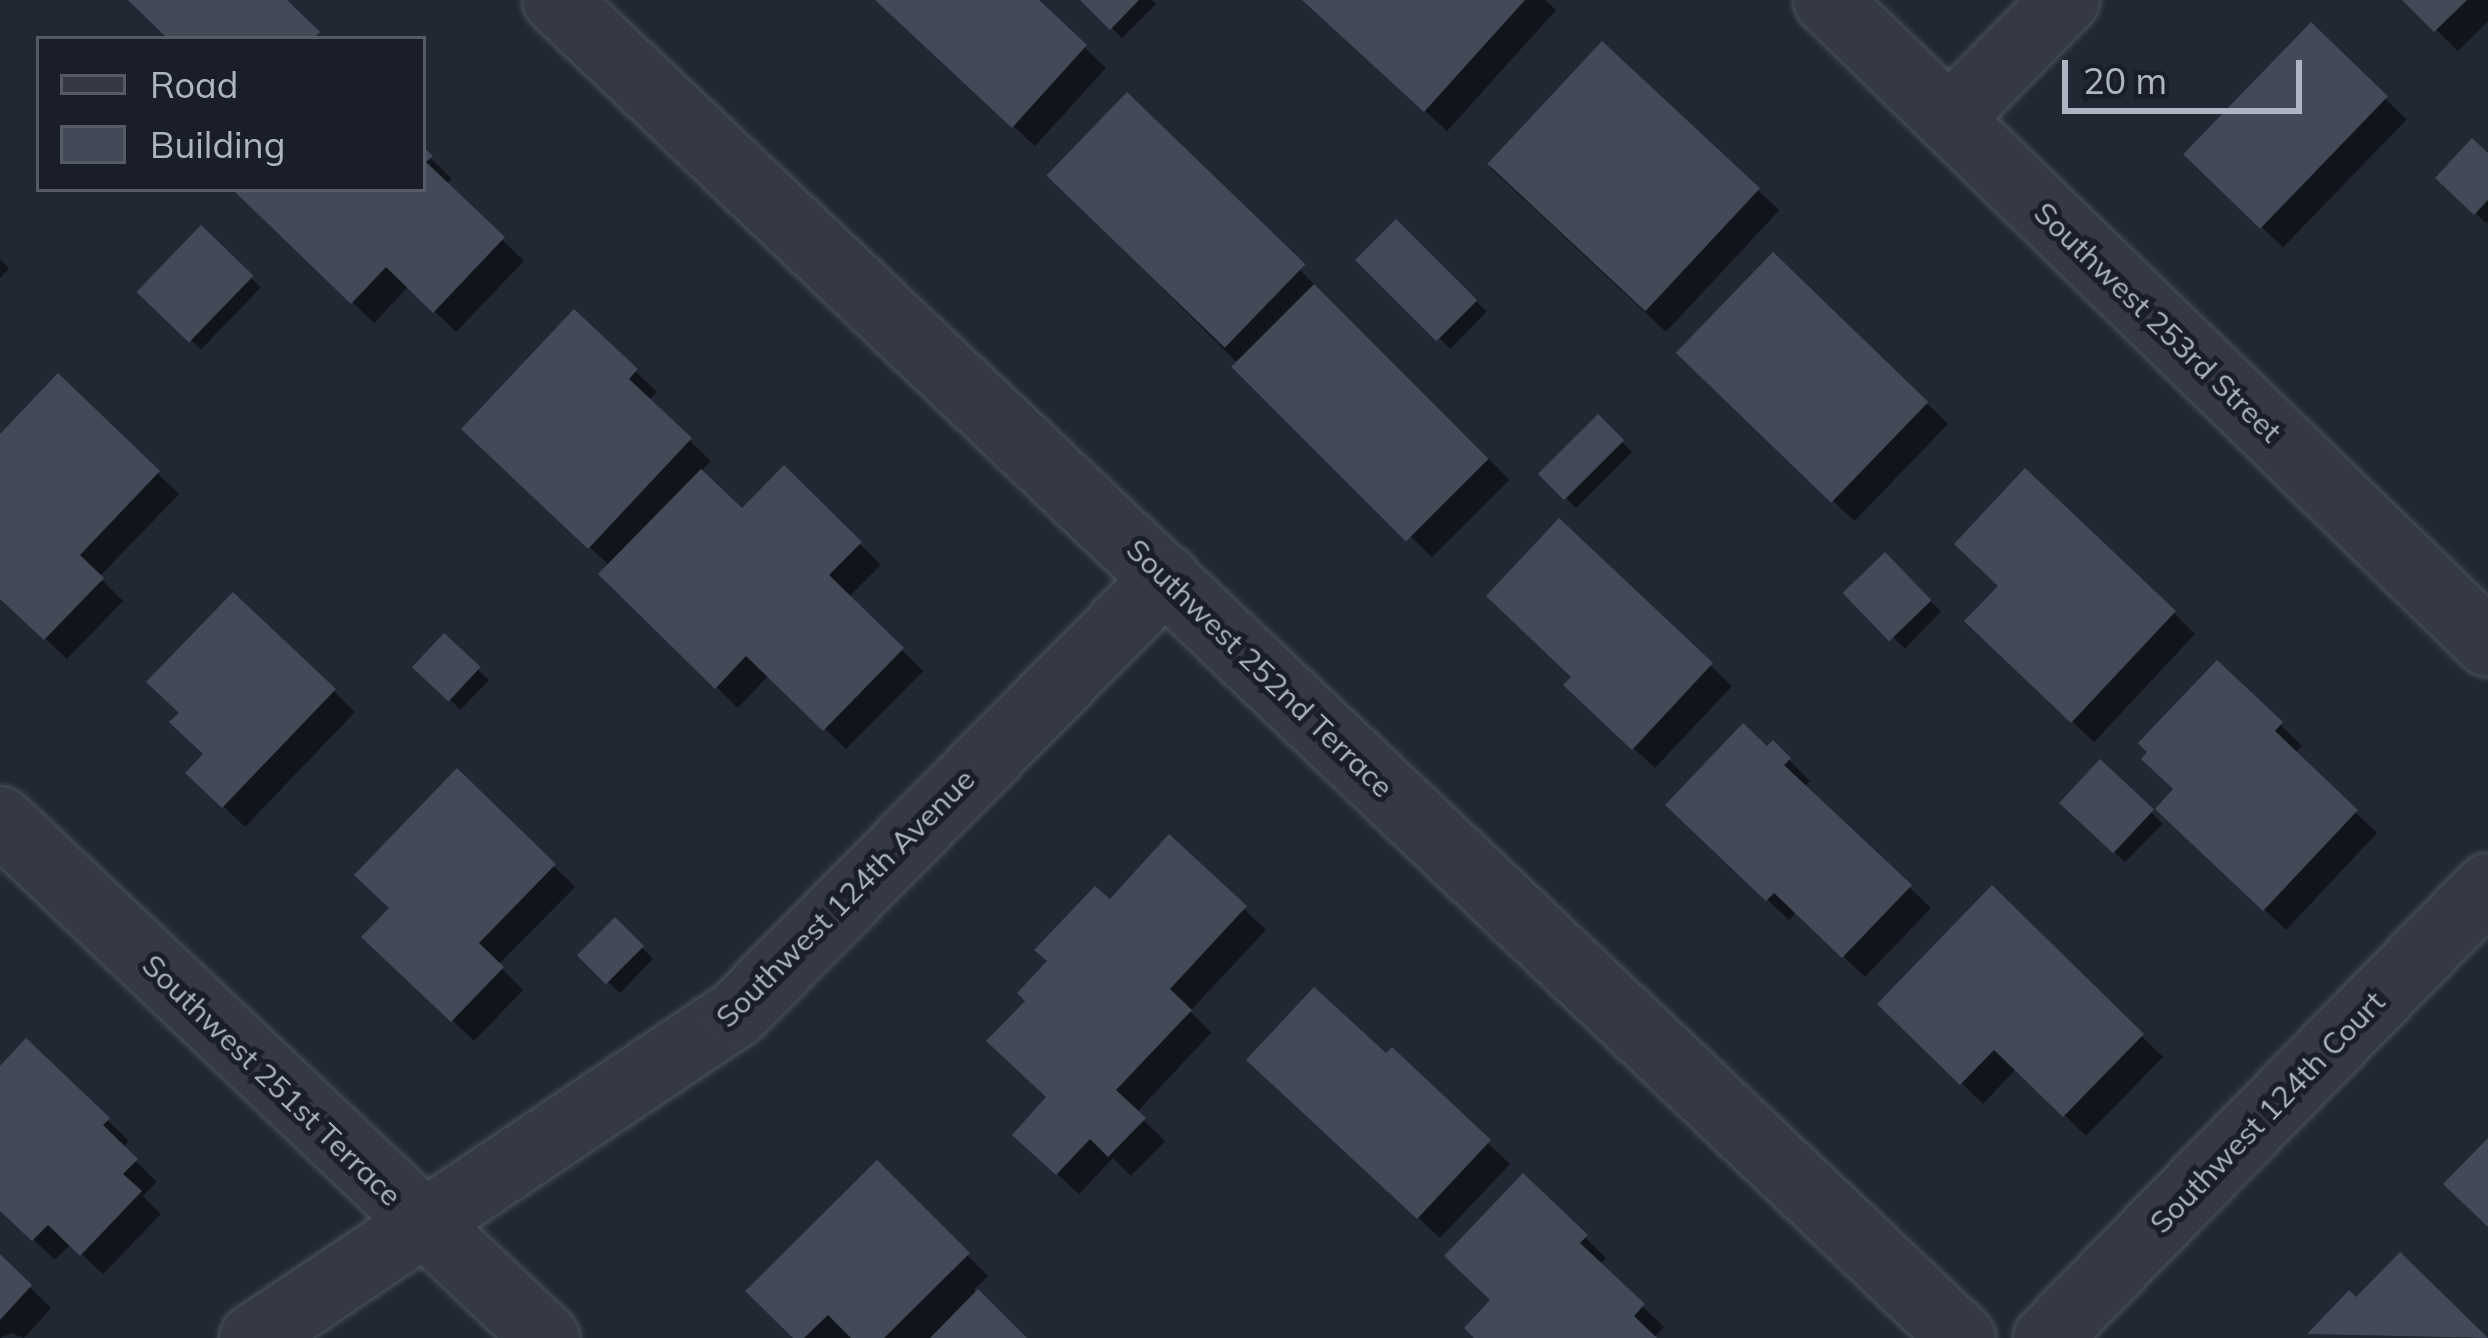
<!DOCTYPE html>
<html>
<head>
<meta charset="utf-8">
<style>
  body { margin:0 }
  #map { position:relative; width:2488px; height:1338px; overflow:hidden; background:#212733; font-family:Mulish,sans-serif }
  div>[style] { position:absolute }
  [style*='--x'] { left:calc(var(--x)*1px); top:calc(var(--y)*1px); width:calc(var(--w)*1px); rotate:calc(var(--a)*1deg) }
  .shadow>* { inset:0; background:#0007; transform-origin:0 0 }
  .building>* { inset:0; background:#424a58; transform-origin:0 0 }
  .roads { filter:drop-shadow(0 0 3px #4e545f) drop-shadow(0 0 3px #4e545f) }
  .minor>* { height:66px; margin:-33px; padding:0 33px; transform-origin:33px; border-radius:33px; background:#343944 }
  span { translate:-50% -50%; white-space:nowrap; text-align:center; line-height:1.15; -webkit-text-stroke:10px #1a1e29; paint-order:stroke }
  .street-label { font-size:30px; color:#aeb4c1 }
  .legend { position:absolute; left:36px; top:36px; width:390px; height:156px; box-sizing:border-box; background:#1a1e29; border:3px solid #555a66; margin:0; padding:15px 21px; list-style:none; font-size:36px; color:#aeb4c1 }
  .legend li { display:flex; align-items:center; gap:24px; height:60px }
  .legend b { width:60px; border:3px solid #555a66 }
  .scale { position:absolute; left:2062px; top:60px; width:240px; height:54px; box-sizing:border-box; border:6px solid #aeb4c1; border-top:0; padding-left:15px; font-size:36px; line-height:42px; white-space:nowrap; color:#aeb4c1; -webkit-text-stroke:9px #1a1e29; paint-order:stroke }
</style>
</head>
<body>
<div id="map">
  <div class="shadow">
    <div style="clip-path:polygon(877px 0,1034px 0,1106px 68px,1035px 146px)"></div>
    <div style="clip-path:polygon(1084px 0,1151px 0,1156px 4px,1122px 38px)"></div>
    <div style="clip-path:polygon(1304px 0,1545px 0,1556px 10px,1447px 131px)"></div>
    <div style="clip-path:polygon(2406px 0,2488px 0,2488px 21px,2458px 51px)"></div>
    <div style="left:2311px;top:27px;width:133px;height:178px;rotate:44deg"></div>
    <div style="left:1603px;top:46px;width:241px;height:166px;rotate:43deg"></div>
    <div style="left:1127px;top:97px;width:541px;height:110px;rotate:45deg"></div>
    <div style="clip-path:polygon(423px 151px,452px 179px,445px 185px,524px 261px,456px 332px,409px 286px,374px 323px,236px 189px,423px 189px)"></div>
    <div style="clip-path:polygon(2488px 157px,2488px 222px,2486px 223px,2439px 178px)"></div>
    <div style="left:1396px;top:224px;width:126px;height:52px;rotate:44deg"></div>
    <div style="left:201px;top:230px;width:83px;height:86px;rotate:44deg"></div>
    <div style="left:1774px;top:256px;width:242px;height:135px;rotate:44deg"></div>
    <div style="clip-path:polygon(0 259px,9px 269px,0 278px)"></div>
    <div style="clip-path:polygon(574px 313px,657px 392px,648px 401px,711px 461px,700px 473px,742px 513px,784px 469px,881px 565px,848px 598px,923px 671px,846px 749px,769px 675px,738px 708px,602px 574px,610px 566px,486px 450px)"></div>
    <div style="clip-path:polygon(58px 377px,179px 494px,99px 577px,123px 601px,67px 659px,0 596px,0 438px)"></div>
    <div style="left:1598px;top:418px;width:48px;height:79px;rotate:45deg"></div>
    <div style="clip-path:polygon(1559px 522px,1732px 686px,1655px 768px,1588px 706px,1574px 678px)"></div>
    <div style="left:1885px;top:557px;width:78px;height:52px;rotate:44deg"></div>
    <div style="clip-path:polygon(2174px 613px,2195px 634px,2094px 742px,1989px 642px)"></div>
    <div style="left:445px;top:638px;width:61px;height:41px;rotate:44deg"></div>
    <div style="clip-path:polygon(2217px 664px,2302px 746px,2294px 754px,2377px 833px,2286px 930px,2180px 829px,2176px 789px)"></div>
    <div style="clip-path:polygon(334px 691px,355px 712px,245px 827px,189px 773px)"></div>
    <div style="clip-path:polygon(1773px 744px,1810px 781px,1804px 787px,1931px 908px,1865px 977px,1797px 912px,1789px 920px,1690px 826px)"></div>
    <div style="left:2100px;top:763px;width:87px;height:54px;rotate:44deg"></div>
    <div style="clip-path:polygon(457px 772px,575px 887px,498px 965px,523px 990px,474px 1041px,366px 937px,392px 908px)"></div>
    <div style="clip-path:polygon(1169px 838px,1266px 930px,1190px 1011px,1211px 1033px,1136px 1113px,1165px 1141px,1131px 1176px,1113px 1158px,1079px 1194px,1037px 1156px,1050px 1098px,1029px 1001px)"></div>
    <div style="clip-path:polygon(1992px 890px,2163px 1057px,2086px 1136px,2017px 1068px,1983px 1104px,1881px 1004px)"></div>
    <div style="left:615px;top:922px;width:53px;height:48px;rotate:44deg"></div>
    <div style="clip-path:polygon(26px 1043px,129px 1141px,122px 1148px,157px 1182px,143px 1196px,161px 1214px,103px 1274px,71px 1244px,55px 1260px,0 1208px,0 1070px)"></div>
    <div style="clip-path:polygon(1392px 1052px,1510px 1164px,1440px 1238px,1271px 1081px)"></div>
    <div style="clip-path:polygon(877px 1165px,988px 1276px,974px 1290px,1022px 1338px,797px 1338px)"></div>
    <div style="clip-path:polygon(1523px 1177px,1606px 1258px,1599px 1265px,1664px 1327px,1654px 1338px,1478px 1338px,1494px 1300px)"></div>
    <div style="clip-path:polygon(2400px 1256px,2485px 1338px,2311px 1334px,2356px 1301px)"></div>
    <div style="clip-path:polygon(0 1258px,51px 1308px,24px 1338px,11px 1333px,0 1338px)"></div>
  </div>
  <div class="building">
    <div style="clip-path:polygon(128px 0,287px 0,320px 32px,313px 39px,168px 39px)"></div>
    <div style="clip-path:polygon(875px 0,1039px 0,1087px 45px,1012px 128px)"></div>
    <div style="clip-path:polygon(1080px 0,1139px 0,1110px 30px)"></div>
    <div style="clip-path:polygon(1302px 0,1525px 0,1424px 112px)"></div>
    <div style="clip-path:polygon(2402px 0,2467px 0,2434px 32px)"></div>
    <div style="left:2311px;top:22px;width:107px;height:184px;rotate:44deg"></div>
    <div style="left:1602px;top:41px;width:216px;height:168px;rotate:43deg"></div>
    <div style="left:1127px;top:92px;width:248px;height:116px;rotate:44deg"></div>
    <div style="clip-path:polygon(2472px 138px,2488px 153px,2488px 200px,2474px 215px,2435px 178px)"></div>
    <div style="clip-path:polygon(423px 147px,433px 156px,426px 162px,505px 237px,433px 313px,386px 267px,351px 304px,232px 189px,423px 189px)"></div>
    <div style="left:1396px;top:219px;width:115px;height:58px;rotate:45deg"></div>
    <div style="left:201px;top:225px;width:73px;height:93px;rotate:44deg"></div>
    <div style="left:1773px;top:252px;width:216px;height:140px;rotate:44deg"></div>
    <div style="left:1314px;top:284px;width:247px;height:117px;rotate:45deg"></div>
    <div style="clip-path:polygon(574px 309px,638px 369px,629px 379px,692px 438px,588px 549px,461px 429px)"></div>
    <div style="clip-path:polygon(58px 373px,160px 471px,80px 555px,104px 578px,44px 640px,0 599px,0 434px)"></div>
    <div style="left:1598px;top:414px;width:37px;height:85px;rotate:45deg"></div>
    <div style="clip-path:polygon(784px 465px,862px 542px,829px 575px,904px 648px,823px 731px,746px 656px,715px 689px,598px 574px,701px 469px,742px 508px)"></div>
    <div style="clip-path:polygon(2025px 468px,2176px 611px,2071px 723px,1964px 621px,1998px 586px,1954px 544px)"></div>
    <div style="clip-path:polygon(1559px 518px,1713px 663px,1632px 750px,1563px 685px,1571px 677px,1486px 596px)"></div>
    <div style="left:1885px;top:552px;width:67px;height:59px;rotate:46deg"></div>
    <div style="clip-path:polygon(233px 592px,336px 689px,222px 808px,185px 773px,203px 754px,169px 722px,179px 713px,146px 682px)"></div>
    <div style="left:444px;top:633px;width:50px;height:47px;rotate:43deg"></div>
    <div style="clip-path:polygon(2217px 660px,2283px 722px,2275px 731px,2358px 810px,2263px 911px,2155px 809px,2173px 789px,2141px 759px,2147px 752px,2138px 743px)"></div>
    <div style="clip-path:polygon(1743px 723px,1767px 746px,1773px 740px,1791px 758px,1784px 765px,1912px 885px,1842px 958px,1774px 893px,1766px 901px,1665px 805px)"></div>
    <div style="left:2100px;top:759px;width:74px;height:60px;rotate:43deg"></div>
    <div style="clip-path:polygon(457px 768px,556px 864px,479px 943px,504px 967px,451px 1022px,361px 937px,389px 908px,354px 875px)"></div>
    <div style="clip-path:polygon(1169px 834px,1247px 906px,1170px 989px,1192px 1010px,1116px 1090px,1146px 1118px,1108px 1157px,1090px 1139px,1056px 1175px,1012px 1135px,1046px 1097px,986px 1041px,1025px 1001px,1017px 993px,1047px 961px,1034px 950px,1095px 886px,1110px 899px)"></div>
    <div style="clip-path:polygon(1992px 885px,2144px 1034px,2063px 1117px,1994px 1050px,1960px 1085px,1877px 1004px)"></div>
    <div style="left:615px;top:917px;width:41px;height:54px;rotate:45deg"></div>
    <div style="clip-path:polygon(1314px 987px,1386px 1053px,1392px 1047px,1491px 1140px,1417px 1219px,1246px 1060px)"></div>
    <div style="clip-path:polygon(26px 1038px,110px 1118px,103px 1125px,138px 1159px,123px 1174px,142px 1191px,80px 1256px,48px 1225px,32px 1241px,0 1211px,0 1066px)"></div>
    <div style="clip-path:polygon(2488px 1138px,2488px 1227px,2443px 1184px)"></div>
    <div style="clip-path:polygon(877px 1160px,970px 1253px,884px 1338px,851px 1338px,828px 1315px,804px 1338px,793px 1338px,745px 1291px)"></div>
    <div style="clip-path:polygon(1523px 1173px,1588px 1235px,1580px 1243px,1645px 1304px,1634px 1316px,1657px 1338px,1474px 1338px,1464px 1328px,1490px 1300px,1444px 1256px)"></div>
    <div style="clip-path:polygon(2400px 1252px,2488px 1338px,2307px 1334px,2349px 1290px,2356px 1297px)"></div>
    <div style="clip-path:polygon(0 1254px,32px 1285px,0 1320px)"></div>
    <div style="clip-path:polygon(978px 1289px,1027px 1338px,930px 1338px)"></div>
  </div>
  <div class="roads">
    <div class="minor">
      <div style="--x:556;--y:0;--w:1941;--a:43.58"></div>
      <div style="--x:1827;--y:0;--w:922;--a:44.21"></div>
      <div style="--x:1949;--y:119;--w:167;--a:-45.5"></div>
      <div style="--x:0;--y:820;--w:753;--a:43.49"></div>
      <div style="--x:253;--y:1338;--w:583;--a:-33.88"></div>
      <div style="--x:737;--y:1013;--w:611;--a:-45.4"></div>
      <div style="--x:2047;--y:1338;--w:631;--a:-45.64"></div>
    </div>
  </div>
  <div class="street-label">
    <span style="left:2158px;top:322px;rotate:44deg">Southwest 253rd Street</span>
    <span style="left:1260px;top:668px;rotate:44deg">Southwest 252nd Terrace</span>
    <span style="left:845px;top:898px;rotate:-45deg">Southwest 124th Avenue</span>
    <span style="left:272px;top:1080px;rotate:44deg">Southwest 251st Terrace</span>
    <span style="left:2267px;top:1112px;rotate:-46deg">Southwest 124th Court</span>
  </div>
  <ul class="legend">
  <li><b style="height:15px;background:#343944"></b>Road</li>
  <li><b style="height:33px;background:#424a58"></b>Building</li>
  </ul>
  <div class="scale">20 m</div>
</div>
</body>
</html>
